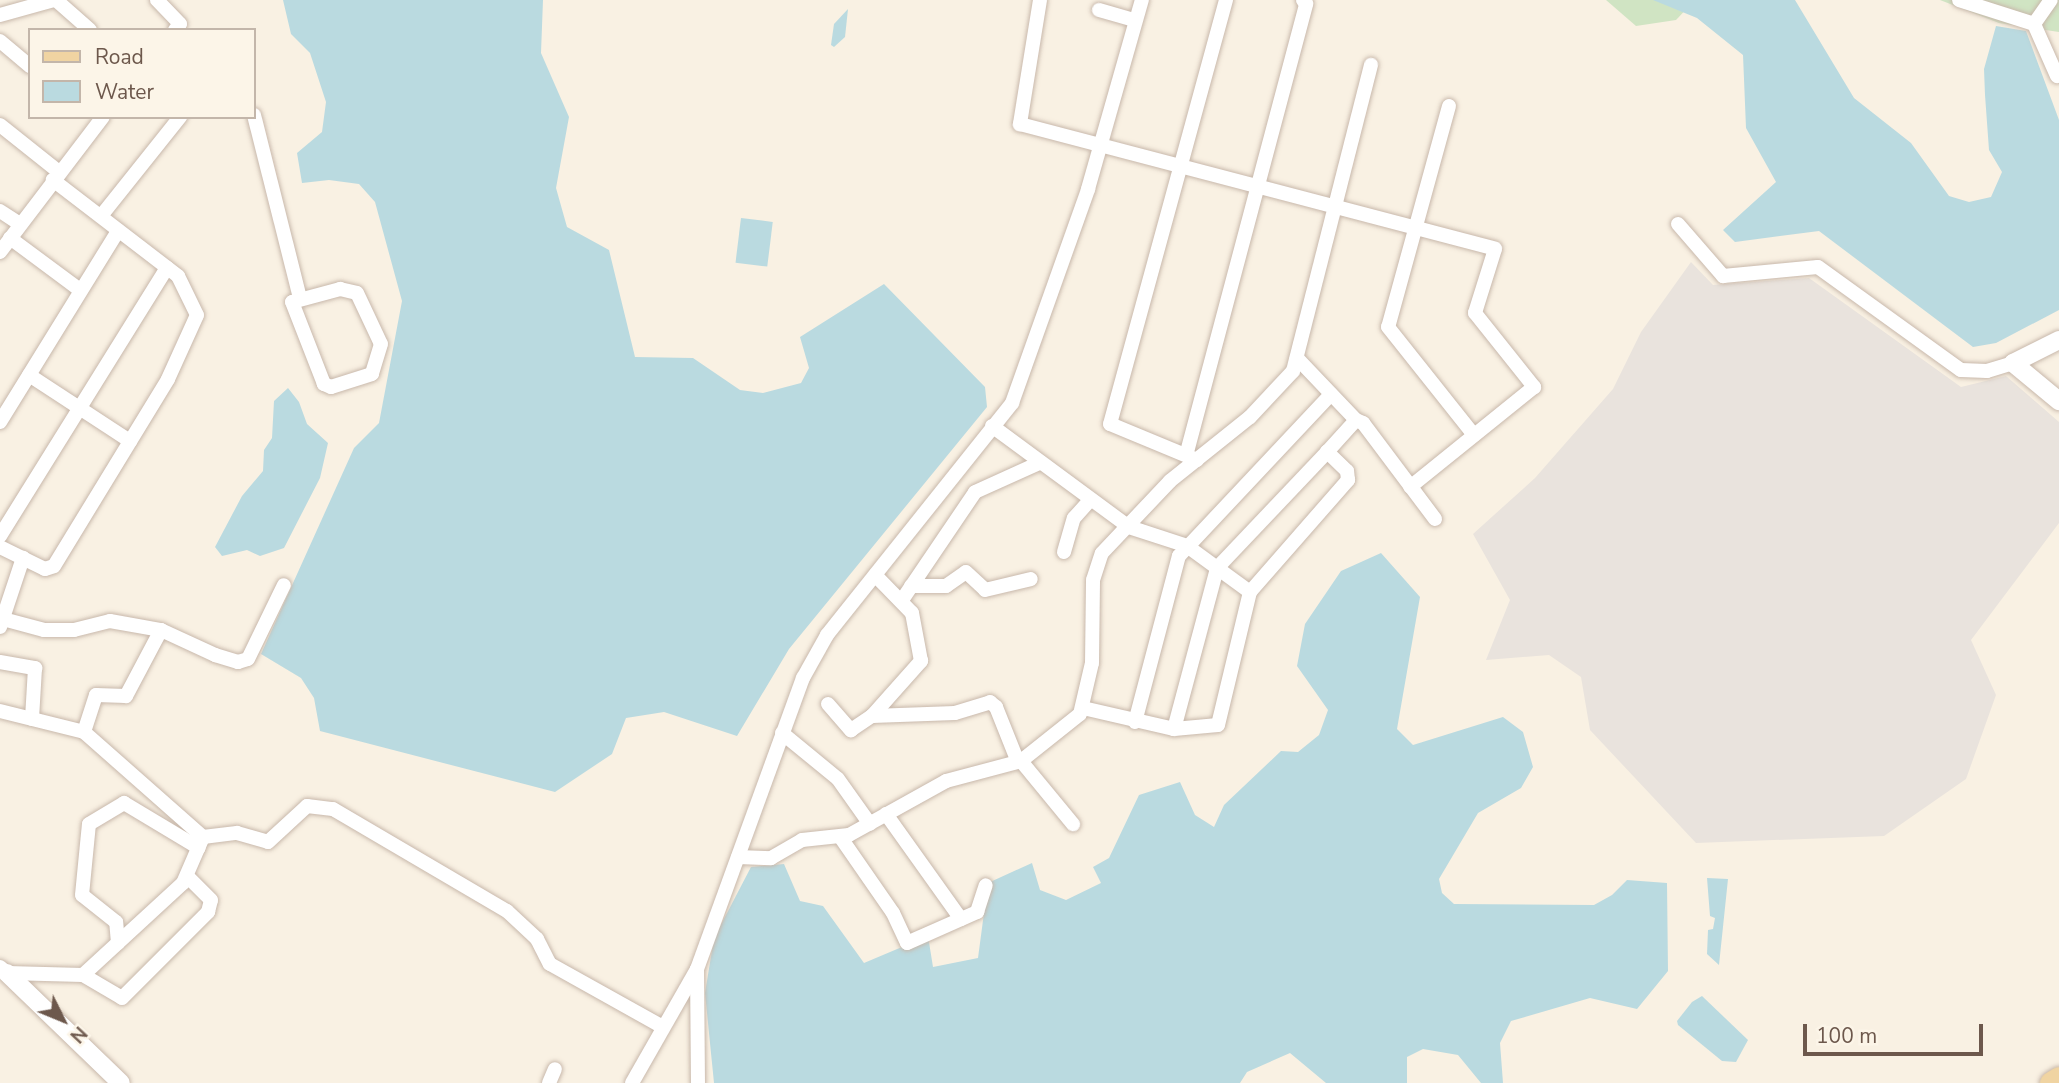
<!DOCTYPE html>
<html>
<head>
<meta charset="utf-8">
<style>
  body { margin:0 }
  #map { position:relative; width:2059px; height:1083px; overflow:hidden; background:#f9f1e3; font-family:"Nunito Sans",sans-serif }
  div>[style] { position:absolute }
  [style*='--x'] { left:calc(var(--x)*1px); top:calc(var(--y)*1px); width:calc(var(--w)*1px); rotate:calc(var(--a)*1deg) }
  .industrial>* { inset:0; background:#e9e3dd }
  .green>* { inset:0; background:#d0e4c3 }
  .water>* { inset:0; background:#badae0; transform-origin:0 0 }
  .roads { filter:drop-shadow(0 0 2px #c8b8ab) drop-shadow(0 0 2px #c8b8ab) }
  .minor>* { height:14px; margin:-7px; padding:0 7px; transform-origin:7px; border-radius:7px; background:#fff }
  .tertiary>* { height:18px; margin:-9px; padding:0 9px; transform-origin:9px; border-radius:9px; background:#fff }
  .primary>* { height:23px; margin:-11.5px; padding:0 11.5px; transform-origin:11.5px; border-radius:11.5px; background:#f0d4a2 }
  span { translate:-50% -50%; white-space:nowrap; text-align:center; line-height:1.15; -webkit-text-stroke:5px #fcf5e8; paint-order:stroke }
  .legend { position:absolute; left:28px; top:28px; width:228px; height:91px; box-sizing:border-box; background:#fcf5e8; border:2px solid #c3b6aa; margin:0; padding:9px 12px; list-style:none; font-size:21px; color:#6d584c }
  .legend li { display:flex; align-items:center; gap:14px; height:35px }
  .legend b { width:35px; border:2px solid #c3b6aa }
  .north { position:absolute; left:28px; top:985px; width:70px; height:70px; -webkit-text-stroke:5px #fcf5e8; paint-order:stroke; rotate:133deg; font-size:19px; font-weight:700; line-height:28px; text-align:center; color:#6d584c }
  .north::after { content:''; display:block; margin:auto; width:24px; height:32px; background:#6d584c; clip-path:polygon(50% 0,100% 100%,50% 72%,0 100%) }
  .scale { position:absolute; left:1803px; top:1024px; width:180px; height:32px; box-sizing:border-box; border:4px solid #6d584c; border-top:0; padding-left:9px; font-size:21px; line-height:24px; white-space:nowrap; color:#6d584c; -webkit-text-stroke:5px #fcf5e8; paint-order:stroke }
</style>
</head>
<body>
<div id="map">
  <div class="industrial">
    <div style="clip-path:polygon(1691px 262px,1713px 285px,1809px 278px,1961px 387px,2006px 376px,2059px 422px,2059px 523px,1971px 640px,1996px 695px,1966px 779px,1884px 836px,1696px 843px,1590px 730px,1581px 677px,1549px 655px,1486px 660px,1510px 600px,1473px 534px,1535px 478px,1613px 389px,1641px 332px)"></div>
  </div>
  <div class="green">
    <div style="clip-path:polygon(1606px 0,1695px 0,1676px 20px,1636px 26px)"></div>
    <div style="clip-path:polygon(1940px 0,2059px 0,2059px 32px,1999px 23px)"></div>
  </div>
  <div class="water">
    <div style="clip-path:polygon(283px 0,543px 0,541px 53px,569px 117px,556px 188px,567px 227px,609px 250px,635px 357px,693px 358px,740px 390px,763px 393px,801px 383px,809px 368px,800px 337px,884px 284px,985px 387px,987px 407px,789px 649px,737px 736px,664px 712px,626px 718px,612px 754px,555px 792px,320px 731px,314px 698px,301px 678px,261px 654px,354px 448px,379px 423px,402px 301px,375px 202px,359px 184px,329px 180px,302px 183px,297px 153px,322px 132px,326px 102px,310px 53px,291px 34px)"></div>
    <div style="clip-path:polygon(1653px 0,1795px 0,1854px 98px,1911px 143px,1949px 196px,1969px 202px,1991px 197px,2002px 172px,1989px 150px,1985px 95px,1984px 69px,1996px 26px,2026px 31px,2059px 120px,2059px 310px,1996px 343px,1973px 347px,1819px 231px,1735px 242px,1723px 230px,1776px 182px,1746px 128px,1743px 55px,1697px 18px)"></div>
    <div style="clip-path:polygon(848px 9px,845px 37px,834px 47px,831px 45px,834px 24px)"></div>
    <div style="left:741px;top:218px;width:32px;height:45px;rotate:7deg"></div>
    <div style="clip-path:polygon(288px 388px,299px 402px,307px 424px,328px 443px,320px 478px,284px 548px,260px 556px,247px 550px,222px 556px,215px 547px,242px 496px,263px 471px,264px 450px,272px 438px,274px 401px)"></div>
    <div style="clip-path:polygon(1381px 553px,1420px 597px,1397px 729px,1413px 745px,1503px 717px,1523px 732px,1533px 767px,1521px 788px,1478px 813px,1439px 879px,1442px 893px,1454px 904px,1594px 905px,1612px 895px,1627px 880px,1667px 883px,1668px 971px,1637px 1009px,1590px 998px,1511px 1021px,1500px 1043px,1503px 1083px,1481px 1083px,1458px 1055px,1423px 1049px,1407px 1057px,1407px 1083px,1326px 1083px,1290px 1053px,1247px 1072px,1240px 1083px,714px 1083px,705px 993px,714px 938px,751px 867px,784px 864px,800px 901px,823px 906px,864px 963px,928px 936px,933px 967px,978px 958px,988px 883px,1032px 863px,1040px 890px,1066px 900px,1101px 883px,1093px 867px,1109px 858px,1139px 795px,1180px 782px,1195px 815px,1214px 827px,1224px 805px,1281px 751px,1298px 752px,1319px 735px,1328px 710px,1297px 666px,1305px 624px,1341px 571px)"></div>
    <div style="clip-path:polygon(1707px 878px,1728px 879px,1719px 965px,1707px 954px,1708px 930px,1713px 929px,1715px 918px,1710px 916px)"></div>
    <div style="clip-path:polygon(1702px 996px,1748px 1040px,1736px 1062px,1722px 1061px,1678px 1025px,1677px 1021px,1692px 1002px)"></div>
  </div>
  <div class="roads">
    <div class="minor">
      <div style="--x:56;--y:0;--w:45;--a:41.4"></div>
      <div style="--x:157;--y:0;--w:33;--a:46"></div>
      <div style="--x:180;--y:24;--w:8;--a:130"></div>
      <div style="--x:1040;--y:0;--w:126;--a:99.2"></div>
      <div style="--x:1020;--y:124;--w:491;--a:14.7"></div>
      <div style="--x:1495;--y:249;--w:67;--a:107.4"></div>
      <div style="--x:1475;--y:313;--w:95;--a:51.4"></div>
      <div style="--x:1534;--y:387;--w:159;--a:141.1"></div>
      <div style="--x:1959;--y:0;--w:79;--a:17.7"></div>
      <div style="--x:2034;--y:24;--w:57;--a:66.1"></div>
      <div style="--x:1099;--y:10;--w:37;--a:16"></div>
      <div style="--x:0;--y:15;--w:56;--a:-15.5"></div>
      <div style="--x:2034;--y:24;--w:29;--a:-55"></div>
      <div style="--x:0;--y:41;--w:39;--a:40"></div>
      <div style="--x:1449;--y:106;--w:229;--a:105.4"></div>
      <div style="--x:1388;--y:327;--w:138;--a:51.5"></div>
      <div style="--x:254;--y:115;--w:189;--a:75.9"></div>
      <div style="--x:0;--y:125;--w:75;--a:38.5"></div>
      <div style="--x:0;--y:211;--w:24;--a:33"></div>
      <div style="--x:101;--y:216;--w:127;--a:-51.4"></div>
      <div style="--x:1678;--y:224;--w:69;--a:49.1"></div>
      <div style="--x:1723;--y:276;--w:95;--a:-5.4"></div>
      <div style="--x:1818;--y:267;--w:176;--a:35.8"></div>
      <div style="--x:1961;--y:370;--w:26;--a:2"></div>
      <div style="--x:1987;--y:371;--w:27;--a:-17"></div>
      <div style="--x:10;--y:238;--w:87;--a:36.6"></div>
      <div style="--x:0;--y:252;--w:170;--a:-52.7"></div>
      <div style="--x:340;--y:289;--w:17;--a:13"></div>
      <div style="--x:357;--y:293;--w:56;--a:64.8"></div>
      <div style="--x:381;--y:344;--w:31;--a:107"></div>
      <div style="--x:372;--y:374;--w:43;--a:162.4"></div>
      <div style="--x:331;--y:387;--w:8;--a:-157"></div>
      <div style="--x:324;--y:384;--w:88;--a:-111.3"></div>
      <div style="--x:292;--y:302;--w:50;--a:-15.2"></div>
      <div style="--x:29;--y:375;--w:121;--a:33.2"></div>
      <div style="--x:1356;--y:420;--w:8;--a:23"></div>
      <div style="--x:1363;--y:423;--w:120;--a:53.1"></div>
      <div style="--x:0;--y:422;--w:225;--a:-58.3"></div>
      <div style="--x:992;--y:426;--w:170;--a:36.4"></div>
      <div style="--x:1129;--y:527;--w:61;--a:18.1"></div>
      <div style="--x:1187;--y:546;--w:78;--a:36.1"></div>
      <div style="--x:1187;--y:452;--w:464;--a:-75.1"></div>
      <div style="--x:1306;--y:4;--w:5;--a:-127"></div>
      <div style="--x:1197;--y:460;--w:94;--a:-157.5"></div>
      <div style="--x:1110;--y:424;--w:440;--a:-74.7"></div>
      <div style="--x:0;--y:536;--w:316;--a:-58.1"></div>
      <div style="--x:0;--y:547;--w:50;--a:26.1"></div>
      <div style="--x:45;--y:569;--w:9;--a:-18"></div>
      <div style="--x:54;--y:566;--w:219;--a:-58.6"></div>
      <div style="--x:168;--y:379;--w:70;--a:-65.6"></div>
      <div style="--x:197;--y:315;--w:43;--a:-116"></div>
      <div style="--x:178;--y:276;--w:158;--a:-142.5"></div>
      <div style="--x:1064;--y:552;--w:35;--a:-74"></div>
      <div style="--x:1074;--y:518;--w:25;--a:-48"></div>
      <div style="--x:911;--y:586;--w:35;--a:0"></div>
      <div style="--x:946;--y:586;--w:24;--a:-35"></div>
      <div style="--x:966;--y:572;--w:26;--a:43"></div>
      <div style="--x:985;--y:590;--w:47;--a:-13.4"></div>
      <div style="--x:902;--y:600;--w:130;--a:-55.9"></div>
      <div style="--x:975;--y:492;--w:72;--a:-24.4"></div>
      <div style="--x:3;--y:619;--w:42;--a:15"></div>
      <div style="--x:44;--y:630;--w:30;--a:0"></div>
      <div style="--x:74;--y:630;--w:37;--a:-14"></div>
      <div style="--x:110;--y:621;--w:52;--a:10"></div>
      <div style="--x:161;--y:630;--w:75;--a:117.9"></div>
      <div style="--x:126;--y:696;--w:30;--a:-178"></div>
      <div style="--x:96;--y:695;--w:39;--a:108"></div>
      <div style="--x:0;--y:627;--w:73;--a:-71.6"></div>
      <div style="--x:161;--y:630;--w:60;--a:24.8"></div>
      <div style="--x:215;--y:655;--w:24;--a:17"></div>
      <div style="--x:238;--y:662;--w:10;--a:-17"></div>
      <div style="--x:248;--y:659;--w:82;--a:-64.1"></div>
      <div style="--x:0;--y:662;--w:36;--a:10"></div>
      <div style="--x:35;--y:668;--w:51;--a:93.4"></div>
      <div style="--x:828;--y:704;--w:35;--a:49"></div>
      <div style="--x:851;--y:730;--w:25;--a:-34"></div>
      <div style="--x:872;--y:716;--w:83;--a:-2.1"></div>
      <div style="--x:955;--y:713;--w:37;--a:-17"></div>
      <div style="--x:990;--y:702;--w:8;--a:40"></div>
      <div style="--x:996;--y:707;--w:59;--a:68.2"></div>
      <div style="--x:1083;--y:708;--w:93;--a:13"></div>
      <div style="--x:1174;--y:729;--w:44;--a:-5.2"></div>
      <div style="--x:1218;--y:725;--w:137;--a:-76.5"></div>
      <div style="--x:1250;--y:592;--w:149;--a:-48.8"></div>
      <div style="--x:1348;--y:480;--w:9;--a:-96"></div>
      <div style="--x:1347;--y:471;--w:28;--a:-136"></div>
      <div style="--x:1327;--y:452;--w:43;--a:-47.8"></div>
      <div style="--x:1356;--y:420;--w:86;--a:-133.6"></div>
      <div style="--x:0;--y:711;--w:87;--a:14"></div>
      <div style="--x:84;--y:732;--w:159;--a:41.4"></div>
      <div style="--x:203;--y:837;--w:34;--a:-7"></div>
      <div style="--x:237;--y:833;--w:32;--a:16"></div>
      <div style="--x:268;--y:842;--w:53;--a:-42.7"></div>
      <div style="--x:307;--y:806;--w:26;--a:7"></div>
      <div style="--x:333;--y:809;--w:202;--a:30.4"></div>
      <div style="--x:507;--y:911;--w:41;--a:43"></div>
      <div style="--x:537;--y:939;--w:28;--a:63"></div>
      <div style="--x:550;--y:964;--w:127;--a:29.2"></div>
      <div style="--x:872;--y:716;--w:74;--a:-48.3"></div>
      <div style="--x:921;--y:661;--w:49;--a:-100.6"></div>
      <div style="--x:912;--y:613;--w:53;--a:-134.2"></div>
      <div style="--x:1135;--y:722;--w:172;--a:-75.2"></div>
      <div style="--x:1179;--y:556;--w:222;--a:-46.8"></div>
      <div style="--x:1174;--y:729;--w:167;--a:-75"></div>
      <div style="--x:1217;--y:568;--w:160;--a:-46.5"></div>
      <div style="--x:782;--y:733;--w:72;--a:39.4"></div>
      <div style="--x:838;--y:779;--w:55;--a:54.6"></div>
      <div style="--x:1021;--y:761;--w:82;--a:50.5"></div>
      <div style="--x:886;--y:814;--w:129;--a:54.5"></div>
      <div style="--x:841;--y:838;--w:91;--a:55.3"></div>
      <div style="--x:893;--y:913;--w:33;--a:65"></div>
      <div style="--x:907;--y:943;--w:77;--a:-23.9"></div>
      <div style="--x:977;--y:912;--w:28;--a:-72"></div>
      <div style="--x:738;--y:857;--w:33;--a:2"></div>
      <div style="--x:771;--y:858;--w:36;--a:-30"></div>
      <div style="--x:802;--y:840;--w:47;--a:-6.1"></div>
      <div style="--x:849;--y:835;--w:111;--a:-29.1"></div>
      <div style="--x:946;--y:781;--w:78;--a:-14.9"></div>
      <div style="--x:1021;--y:761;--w:75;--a:-38.5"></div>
      <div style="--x:1080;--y:714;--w:52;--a:-76.8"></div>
      <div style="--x:1092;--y:663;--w:83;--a:-89.3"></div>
      <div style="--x:1093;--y:580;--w:28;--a:-72"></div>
      <div style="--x:1102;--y:553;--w:99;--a:-46.6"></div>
      <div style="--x:1170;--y:481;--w:102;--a:-38.7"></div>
      <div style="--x:1250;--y:417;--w:63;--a:-46.9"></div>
      <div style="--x:1293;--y:371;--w:316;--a:-75.7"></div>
      <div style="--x:118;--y:943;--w:21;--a:-95"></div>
      <div style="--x:116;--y:922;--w:43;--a:-141.5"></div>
      <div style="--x:82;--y:895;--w:71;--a:-84.4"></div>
      <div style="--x:89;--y:824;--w:41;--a:-31"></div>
      <div style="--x:124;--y:803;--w:87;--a:31"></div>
      <div style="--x:0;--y:967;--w:9;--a:41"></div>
      <div style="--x:7;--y:973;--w:76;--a:1.5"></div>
      <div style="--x:83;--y:975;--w:136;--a:-42.6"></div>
      <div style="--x:183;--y:883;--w:50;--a:-66.5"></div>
      <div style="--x:83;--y:975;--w:45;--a:30.5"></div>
      <div style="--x:122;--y:998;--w:122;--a:-45"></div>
      <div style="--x:208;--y:912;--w:12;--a:-76"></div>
      <div style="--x:211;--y:900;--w:34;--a:-135"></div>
      <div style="--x:549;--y:1083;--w:15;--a:-67"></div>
      <div style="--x:632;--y:1083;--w:131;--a:-60.3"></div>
      <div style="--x:698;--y:1083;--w:114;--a:-90.5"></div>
      <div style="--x:697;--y:969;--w:310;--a:-70"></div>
      <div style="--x:803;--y:678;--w:49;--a:-60.8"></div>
      <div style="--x:827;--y:635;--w:297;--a:-51.4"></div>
      <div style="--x:1012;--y:403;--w:227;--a:-70.4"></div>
      <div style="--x:1088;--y:189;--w:197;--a:-74.1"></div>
    </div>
    <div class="tertiary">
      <div style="--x:2059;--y:340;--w:51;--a:153.4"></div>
      <div style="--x:2013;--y:363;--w:60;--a:39.6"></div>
      <div style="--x:7;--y:973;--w:158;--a:44"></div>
    </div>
    <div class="primary">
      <div style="--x:2051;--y:1083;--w:9;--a:-32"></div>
    </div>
  </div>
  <ul class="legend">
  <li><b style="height:9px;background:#f0d4a2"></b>Road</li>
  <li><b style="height:19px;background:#badae0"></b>Water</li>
  </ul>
  <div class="north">N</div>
  <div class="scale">100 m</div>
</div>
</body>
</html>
